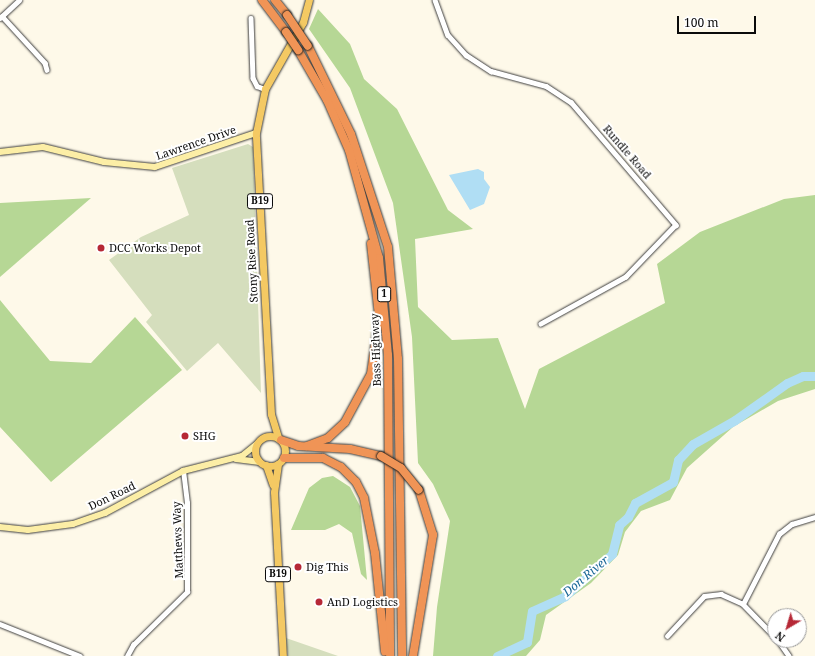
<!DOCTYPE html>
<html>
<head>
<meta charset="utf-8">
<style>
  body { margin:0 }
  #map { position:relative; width:815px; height:656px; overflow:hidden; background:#fef9e9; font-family:"Noto Serif",serif }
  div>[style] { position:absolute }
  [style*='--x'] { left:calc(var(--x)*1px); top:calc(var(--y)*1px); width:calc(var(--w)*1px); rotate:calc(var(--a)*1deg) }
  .forest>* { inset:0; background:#b6d795 }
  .cemetery>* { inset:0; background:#d5debd }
  .water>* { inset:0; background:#b0def4 }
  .river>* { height:9px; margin:-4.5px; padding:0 4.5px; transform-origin:4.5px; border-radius:4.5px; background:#b0def4 }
  .roads { filter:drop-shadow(0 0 1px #3e3e3e) drop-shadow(0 0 1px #3e3e3e) }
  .street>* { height:4.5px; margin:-2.25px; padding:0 2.25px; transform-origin:2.25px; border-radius:2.25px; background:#fff }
  .secondary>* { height:6px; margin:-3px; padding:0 3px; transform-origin:3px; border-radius:3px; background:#fceea6 }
  .primary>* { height:7px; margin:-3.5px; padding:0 3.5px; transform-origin:3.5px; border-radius:3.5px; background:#f4c963 }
  .primary>.ring { margin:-3.5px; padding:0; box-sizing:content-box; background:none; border:7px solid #f4c963; border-radius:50% }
  .highway>* { height:8px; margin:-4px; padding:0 4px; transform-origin:4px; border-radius:4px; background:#f09456 }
  .bridges { filter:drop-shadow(0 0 1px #1c1c1c) drop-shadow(0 0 1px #1c1c1c) }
  .highway-bridge>* { height:8px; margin:-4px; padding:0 4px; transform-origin:4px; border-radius:4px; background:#f09456 }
  .dots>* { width:11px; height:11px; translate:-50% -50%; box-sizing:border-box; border:2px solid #fff; border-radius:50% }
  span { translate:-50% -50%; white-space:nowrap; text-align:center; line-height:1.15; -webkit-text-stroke:4px #fff; paint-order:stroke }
  .shield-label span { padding:1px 3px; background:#fff; border:1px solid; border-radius:3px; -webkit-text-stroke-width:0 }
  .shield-label { font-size:10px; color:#0b0b0b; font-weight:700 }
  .street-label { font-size:11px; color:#0b0b0b }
  .poi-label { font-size:11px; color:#0b0b0b }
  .left { translate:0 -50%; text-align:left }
  .water-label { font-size:12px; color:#196797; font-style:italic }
  .north { position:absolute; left:767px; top:608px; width:40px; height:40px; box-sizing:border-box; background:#fff; border:1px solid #9d9d9d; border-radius:50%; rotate:218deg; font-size:11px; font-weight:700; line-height:16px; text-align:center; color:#0b0b0b }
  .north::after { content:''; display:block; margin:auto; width:14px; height:18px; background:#b62836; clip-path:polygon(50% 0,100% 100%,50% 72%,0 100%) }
  .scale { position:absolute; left:677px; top:16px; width:79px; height:18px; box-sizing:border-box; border:2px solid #0b0b0b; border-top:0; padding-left:5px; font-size:12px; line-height:14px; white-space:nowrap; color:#0b0b0b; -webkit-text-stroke:3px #fff; paint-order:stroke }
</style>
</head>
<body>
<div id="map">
  <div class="forest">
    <div style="clip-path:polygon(318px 9px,350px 44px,364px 79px,397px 109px,448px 210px,473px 229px,415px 239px,418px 307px,452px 340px,498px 338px,525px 409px,539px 369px,665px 303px,657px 264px,700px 232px,784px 199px,815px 195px,815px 389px,778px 401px,733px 427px,687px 468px,670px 500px,641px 511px,625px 532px,618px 555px,591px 583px,546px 615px,540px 640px,526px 656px,433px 656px,437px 607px,450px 521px,433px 484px,418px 463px,412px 337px,393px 203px,350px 88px,309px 29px)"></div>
    <div style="clip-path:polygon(91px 198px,0 277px,0 203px)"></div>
    <div style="clip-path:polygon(0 300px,50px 361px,91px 363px,135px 317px,182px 370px,51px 482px,0 427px)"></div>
    <div style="clip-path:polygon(333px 476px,350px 487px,360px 506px,367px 580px,361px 574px,352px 533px,339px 524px,325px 530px,291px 530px,309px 488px,322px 478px)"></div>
  </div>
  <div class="cemetery">
    <div style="clip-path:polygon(248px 144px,253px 147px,261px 393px,218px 343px,187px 371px,146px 322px,152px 315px,109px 260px,141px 237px,189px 215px,172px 168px)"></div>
    <div style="clip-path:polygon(286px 638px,338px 656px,288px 656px)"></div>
  </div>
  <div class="water">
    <div style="clip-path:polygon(478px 169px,484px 172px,484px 179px,490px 187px,484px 204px,470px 210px,449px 175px)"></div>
  </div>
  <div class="river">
    <div style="--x:497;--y:656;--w:33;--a:-25"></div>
    <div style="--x:527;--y:642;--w:31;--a:-81"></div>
    <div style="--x:532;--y:611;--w:36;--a:-24"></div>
    <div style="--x:565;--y:596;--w:63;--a:-41.8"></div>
    <div style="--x:612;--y:554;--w:30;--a:-76"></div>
    <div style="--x:619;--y:525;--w:12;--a:-42"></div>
    <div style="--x:628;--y:517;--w:16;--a:-63"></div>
    <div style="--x:635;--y:503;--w:43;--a:-28.9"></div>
    <div style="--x:673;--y:482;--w:23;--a:-77"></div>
    <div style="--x:678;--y:460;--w:22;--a:-47"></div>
    <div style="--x:693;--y:444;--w:48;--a:-29.7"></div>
    <div style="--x:735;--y:420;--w:64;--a:-35.4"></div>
    <div style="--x:787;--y:383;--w:17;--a:-24"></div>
    <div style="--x:803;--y:376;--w:12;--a:0"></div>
  </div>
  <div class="roads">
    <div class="street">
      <div style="--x:435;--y:0;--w:37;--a:70"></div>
      <div style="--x:448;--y:35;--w:27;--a:48"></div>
      <div style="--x:466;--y:55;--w:30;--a:33"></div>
      <div style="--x:491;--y:71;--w:57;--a:15.3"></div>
      <div style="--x:546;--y:86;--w:30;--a:33"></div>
      <div style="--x:571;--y:102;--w:162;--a:49.5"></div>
      <div style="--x:676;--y:225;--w:72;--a:133.9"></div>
      <div style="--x:626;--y:277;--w:97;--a:151.1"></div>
      <div style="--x:2;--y:16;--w:64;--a:47.5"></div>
      <div style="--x:45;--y:63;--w:7;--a:74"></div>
      <div style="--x:0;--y:18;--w:26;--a:-43"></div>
      <div style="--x:251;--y:18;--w:60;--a:88.1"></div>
      <div style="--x:253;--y:78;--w:9;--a:63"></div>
      <div style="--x:257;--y:86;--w:9;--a:21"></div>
      <div style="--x:743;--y:604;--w:79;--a:-62.8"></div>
      <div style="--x:779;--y:534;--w:16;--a:-38"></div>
      <div style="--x:792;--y:524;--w:24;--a:-17"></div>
      <div style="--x:0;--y:624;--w:86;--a:21.8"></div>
      <div style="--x:667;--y:636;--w:54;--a:-47.2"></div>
      <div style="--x:704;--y:596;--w:17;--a:-7"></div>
      <div style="--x:721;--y:594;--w:24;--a:24"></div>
      <div style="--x:743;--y:604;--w:46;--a:45.9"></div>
      <div style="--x:778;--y:640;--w:19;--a:55"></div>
      <div style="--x:127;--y:656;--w:13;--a:-61"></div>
      <div style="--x:133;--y:645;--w:76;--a:-44.5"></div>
      <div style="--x:187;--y:592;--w:89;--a:-90"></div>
      <div style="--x:187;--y:503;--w:32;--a:-97"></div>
    </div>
    <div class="secondary">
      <div style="--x:0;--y:152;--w:43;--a:-6.6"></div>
      <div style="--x:43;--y:147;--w:63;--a:13.8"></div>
      <div style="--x:104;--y:162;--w:51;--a:5.6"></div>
      <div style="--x:155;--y:167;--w:107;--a:-18.6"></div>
      <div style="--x:236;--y:459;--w:24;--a:7"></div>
      <div style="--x:0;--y:527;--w:28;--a:6"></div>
      <div style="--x:28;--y:530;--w:45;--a:-7.6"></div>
      <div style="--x:73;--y:524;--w:34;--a:-19"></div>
      <div style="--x:105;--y:513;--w:89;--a:-28.3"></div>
      <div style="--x:183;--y:471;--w:61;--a:-14.3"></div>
      <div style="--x:242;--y:456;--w:19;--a:-39"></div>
    </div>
    <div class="primary">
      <div class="ring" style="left:255px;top:436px;width:23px;height:23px"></div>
      <div style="--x:278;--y:437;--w:24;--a:-107"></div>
      <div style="--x:271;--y:414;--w:281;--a:-93.1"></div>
      <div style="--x:256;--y:133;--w:45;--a:-78.4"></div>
      <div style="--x:265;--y:89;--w:77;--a:-60.4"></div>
      <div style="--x:303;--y:22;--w:23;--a:-75"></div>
      <div style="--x:278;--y:464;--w:28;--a:98"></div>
      <div style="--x:274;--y:492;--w:164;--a:86.9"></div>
      <div style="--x:266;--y:465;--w:21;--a:71"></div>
    </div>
    <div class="highway">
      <div style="--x:262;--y:0;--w:40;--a:53"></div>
      <div style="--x:275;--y:0;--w:19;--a:51"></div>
      <div style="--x:308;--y:46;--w:98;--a:64"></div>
      <div style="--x:351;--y:134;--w:119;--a:71.9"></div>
      <div style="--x:388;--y:247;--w:112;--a:84.9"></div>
      <div style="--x:398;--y:359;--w:297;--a:89.2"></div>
      <div style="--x:298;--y:50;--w:58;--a:59.9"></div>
      <div style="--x:327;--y:100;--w:55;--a:66.3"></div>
      <div style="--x:349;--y:150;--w:112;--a:74.5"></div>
      <div style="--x:379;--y:258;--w:97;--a:84.7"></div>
      <div style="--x:388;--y:355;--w:301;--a:89.6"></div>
      <div style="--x:281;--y:440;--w:18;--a:19"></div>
      <div style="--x:298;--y:446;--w:52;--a:3.3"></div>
      <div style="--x:350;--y:449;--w:32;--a:13"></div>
      <div style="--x:307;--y:446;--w:22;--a:-21"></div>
      <div style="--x:328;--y:438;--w:23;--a:-43"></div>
      <div style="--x:345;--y:422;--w:55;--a:-61.6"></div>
      <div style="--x:371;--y:374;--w:59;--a:-82.1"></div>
      <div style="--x:379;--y:316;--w:73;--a:-96.3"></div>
      <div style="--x:284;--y:458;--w:39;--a:0"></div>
      <div style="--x:323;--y:458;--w:20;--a:27"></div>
      <div style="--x:341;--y:467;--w:21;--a:45"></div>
      <div style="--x:356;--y:482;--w:18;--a:63"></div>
      <div style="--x:364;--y:498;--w:56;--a:78.7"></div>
      <div style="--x:375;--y:553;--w:99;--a:84.2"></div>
      <div style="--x:413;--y:656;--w:123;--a:-80.6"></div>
      <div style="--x:433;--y:535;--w:47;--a:-107.3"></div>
    </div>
  </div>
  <div class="bridges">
    <div class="highway-bridge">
      <div style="--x:287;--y:15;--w:37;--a:56"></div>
      <div style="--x:286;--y:32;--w:22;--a:56"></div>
      <div style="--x:381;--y:456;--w:23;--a:31"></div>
      <div style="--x:401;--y:468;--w:28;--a:51"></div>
    </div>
  </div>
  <div class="dots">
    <div style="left:101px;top:248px;background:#b62836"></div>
    <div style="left:185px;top:436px;background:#b62836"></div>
    <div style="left:298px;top:567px;background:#b62836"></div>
    <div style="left:319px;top:602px;background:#b62836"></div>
  </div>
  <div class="shield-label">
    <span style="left:260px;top:201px">B19</span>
    <span style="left:384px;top:294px">1</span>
    <span style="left:278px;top:574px">B19</span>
  </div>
  <div class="street-label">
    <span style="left:196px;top:143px;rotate:-19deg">Lawrence Drive</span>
    <span style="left:627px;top:152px;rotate:49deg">Rundle Road</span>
    <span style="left:252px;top:261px;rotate:-93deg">Stony Rise Road</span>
    <span style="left:376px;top:350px;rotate:-92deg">Bass Highway</span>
    <span style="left:112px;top:496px;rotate:-26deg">Don Road</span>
    <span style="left:178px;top:540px;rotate:-92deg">Matthews Way</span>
  </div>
  <div class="poi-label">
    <span class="left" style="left:109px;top:248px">DCC Works Depot</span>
    <span class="left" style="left:193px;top:436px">SHG</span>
    <span class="left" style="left:306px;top:567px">Dig This</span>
    <span class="left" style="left:327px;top:602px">AnD Logistics</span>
  </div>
  <div class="water-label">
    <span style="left:586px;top:576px;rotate:-40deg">Don River</span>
  </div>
  <div class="north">N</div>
  <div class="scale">100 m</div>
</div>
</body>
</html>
